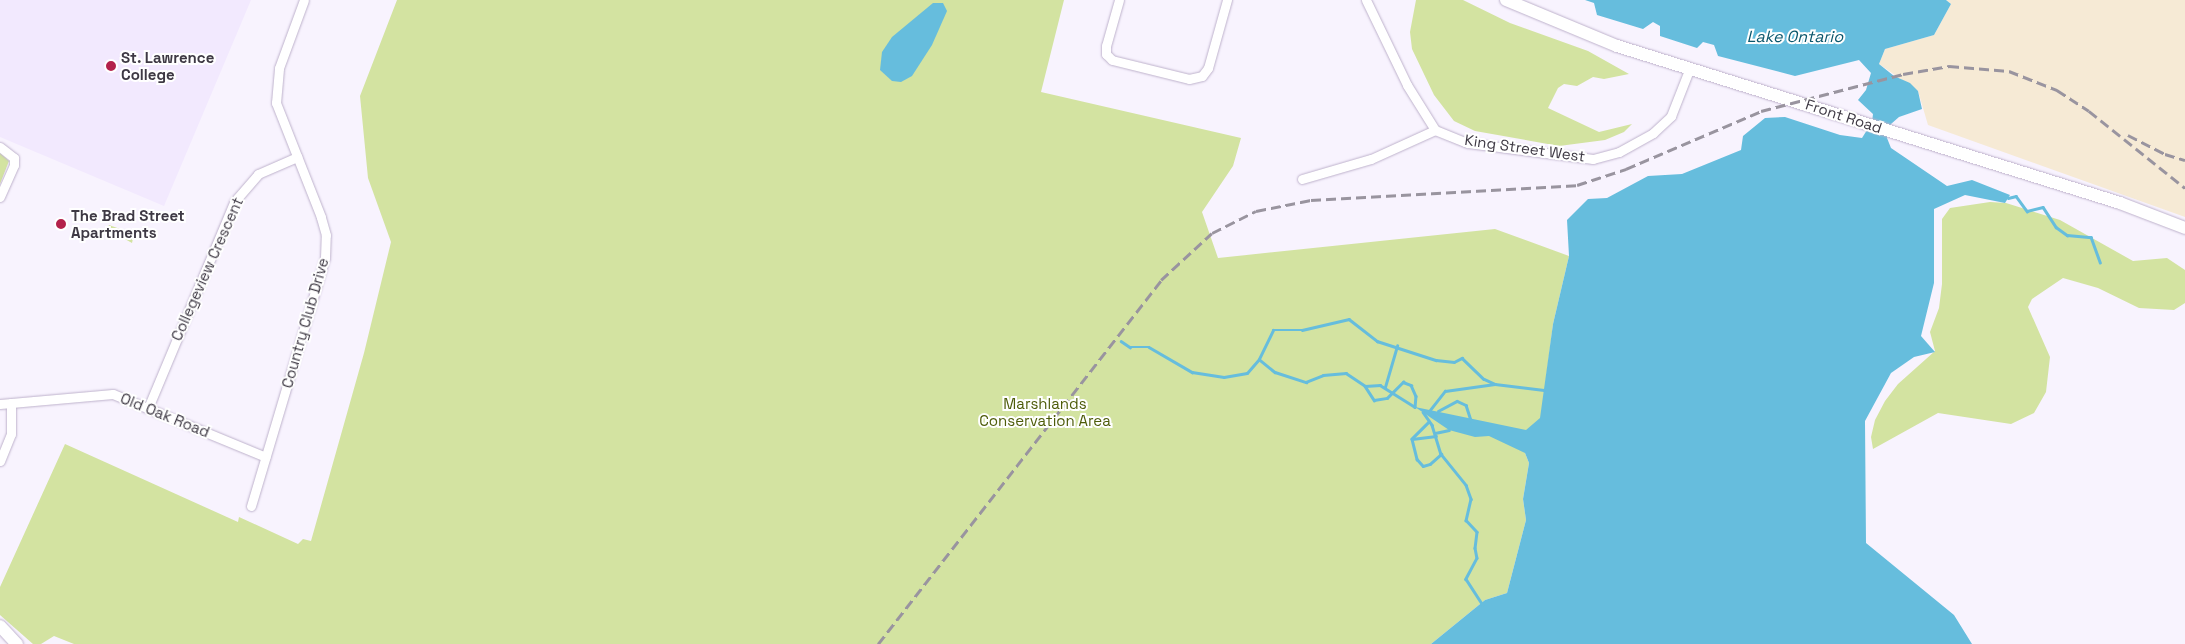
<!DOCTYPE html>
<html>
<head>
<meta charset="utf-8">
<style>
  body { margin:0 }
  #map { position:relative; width:2185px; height:644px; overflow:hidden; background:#f8f3fe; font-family:"Space Grotesk",sans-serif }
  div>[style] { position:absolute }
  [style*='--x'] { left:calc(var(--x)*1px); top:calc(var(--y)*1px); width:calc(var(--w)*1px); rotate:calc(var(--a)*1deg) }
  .built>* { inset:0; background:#f2e9fe }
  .industrial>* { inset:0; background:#f6ead5 }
  .green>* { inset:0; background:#d3e3a1 }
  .water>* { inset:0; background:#66bddd }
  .stream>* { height:2.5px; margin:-1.25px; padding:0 1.25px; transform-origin:1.25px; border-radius:1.25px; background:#66bddd }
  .roads { filter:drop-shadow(0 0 1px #beb2cc) drop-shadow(0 0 1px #beb2cc) }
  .street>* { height:9px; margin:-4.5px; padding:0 4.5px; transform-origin:4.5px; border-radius:4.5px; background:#fff }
  .secondary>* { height:12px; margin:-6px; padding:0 6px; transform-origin:6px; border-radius:6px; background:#fff }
  .rail>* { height:2.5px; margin-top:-1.25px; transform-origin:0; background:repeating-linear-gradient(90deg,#99949f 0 10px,transparent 0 15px) }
  .dots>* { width:14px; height:14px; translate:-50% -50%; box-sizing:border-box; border:2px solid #fff; border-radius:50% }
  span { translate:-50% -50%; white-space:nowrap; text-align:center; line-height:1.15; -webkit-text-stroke:4px #fff; paint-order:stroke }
  .poi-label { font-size:15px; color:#3e3944; font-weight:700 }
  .left { translate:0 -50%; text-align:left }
  .street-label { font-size:15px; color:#3e3944 }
  .park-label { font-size:15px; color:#4e5c0a }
  .water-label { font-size:16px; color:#0a566c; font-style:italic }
</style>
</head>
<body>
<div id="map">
  <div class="built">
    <div style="clip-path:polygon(0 0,251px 0,164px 206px,0 137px)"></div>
  </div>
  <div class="industrial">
    <div style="clip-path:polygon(1946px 0,2185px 0,2185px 217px,1928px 125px,1918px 91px,1879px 64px,1885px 49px,1934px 35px,1951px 4px)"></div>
  </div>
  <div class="green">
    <div style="clip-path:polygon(397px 0,1064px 0,1041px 92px,1241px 138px,1233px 166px,1202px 212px,1218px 258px,1495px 229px,1569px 256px,1553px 324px,1541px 418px,1525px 453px,1529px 463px,1523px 499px,1526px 520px,1507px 593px,1485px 600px,1431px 644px,74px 644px,54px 636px,41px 644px,33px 644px,0 615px,0 587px,65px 444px,238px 522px,239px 517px,298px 544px,303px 539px,311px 541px,364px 353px,391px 242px,368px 178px,360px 96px)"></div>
    <div style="clip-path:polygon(1416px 0,1463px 0,1510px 23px,1588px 51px,1629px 74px,1604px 79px,1593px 77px,1577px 86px,1564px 84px,1558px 88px,1548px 108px,1599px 132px,1632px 124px,1624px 132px,1605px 140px,1559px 146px,1475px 131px,1454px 121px,1434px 95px,1412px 49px,1410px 32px)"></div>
    <div style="clip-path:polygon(0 153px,9px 161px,0 184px)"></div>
    <div style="clip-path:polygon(1990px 202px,2006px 203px,2060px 220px,2133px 261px,2167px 258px,2185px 270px,2185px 303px,2174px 310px,2139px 308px,2098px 288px,2063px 278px,2032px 299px,2028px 307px,2050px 357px,2046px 392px,2034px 413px,2011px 424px,1938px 413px,1873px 449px,1871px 437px,1875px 420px,1885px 401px,1898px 384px,1935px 351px,1930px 332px,1939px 308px,1942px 284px,1942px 219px,1950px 208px)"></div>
    <div style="clip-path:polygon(109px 225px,134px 234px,132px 243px,107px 229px)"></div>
  </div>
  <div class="water">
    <div style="clip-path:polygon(1585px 0,1946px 0,1951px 4px,1934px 35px,1885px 49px,1879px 64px,1894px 76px,1910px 83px,1918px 91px,1922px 109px,1899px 117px,1891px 124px,1887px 138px,1891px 148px,1947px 186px,1972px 180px,2010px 195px,2005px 203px,1965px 195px,1934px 209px,1934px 283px,1921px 336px,1935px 352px,1914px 357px,1891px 373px,1865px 421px,1866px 543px,1954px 615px,1972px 644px,1431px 644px,1485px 600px,1507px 593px,1526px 520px,1523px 499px,1529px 463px,1525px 453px,1489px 436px,1475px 437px,1449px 430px,1415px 407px,1526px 430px,1540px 418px,1553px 324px,1569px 256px,1567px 220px,1588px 199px,1607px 198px,1648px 176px,1682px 174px,1741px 150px,1743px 136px,1765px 118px,1785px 117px,1840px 135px,1862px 138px,1872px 122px,1873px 114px,1858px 100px,1866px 90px,1871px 73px,1859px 60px,1795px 76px,1718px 56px,1714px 45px,1703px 42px,1697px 48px,1660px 36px,1660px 26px,1653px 22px,1643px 29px,1597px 15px,1594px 3px)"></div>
    <div style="clip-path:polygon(933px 3px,943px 3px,947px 11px,932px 45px,912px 76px,901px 82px,892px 81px,880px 70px,882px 52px,892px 37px)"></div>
  </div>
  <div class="stream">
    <div style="--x:2008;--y:198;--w:8;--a:-14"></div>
    <div style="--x:2016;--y:196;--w:19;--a:54"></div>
    <div style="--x:2027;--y:211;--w:16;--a:-14"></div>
    <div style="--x:2043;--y:207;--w:24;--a:57"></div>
    <div style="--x:2056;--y:227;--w:14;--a:36"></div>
    <div style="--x:2067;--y:235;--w:24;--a:5"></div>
    <div style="--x:2091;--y:237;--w:27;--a:70"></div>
    <div style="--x:1121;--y:341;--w:11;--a:34"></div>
    <div style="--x:1130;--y:347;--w:19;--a:0"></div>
    <div style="--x:1149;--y:347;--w:50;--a:30.2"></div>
    <div style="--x:1192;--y:372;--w:32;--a:9"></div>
    <div style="--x:1224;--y:377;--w:23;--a:-10"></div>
    <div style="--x:1247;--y:373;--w:18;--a:-49"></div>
    <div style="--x:1259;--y:359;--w:32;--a:-64"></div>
    <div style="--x:1273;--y:330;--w:29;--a:0"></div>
    <div style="--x:1302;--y:330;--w:48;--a:-13.2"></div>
    <div style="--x:1349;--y:319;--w:36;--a:38"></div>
    <div style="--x:1377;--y:341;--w:62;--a:17.9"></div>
    <div style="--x:1436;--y:360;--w:18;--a:6"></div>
    <div style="--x:1454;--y:362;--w:9;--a:-27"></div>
    <div style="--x:1462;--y:358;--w:30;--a:44"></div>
    <div style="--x:1484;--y:379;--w:12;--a:24"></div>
    <div style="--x:1260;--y:360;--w:19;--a:39"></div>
    <div style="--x:1275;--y:372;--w:33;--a:18"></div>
    <div style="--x:1306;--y:382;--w:18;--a:-22"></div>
    <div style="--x:1323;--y:375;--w:23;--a:-5"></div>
    <div style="--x:1346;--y:373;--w:23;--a:34"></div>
    <div style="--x:1365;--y:386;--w:15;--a:-4"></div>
    <div style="--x:1380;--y:385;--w:41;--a:32.2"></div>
    <div style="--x:1365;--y:386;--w:17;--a:57"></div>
    <div style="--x:1374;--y:400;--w:13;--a:-9"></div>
    <div style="--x:1387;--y:398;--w:23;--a:-45"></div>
    <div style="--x:1403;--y:382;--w:9;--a:21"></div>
    <div style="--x:1411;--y:385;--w:12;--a:66"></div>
    <div style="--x:1416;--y:396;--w:11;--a:95"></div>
    <div style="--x:1385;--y:387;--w:43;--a:-73.7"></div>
    <div style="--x:1430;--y:410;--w:24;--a:-52"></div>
    <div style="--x:1445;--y:391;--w:50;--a:-8"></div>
    <div style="--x:1495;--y:384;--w:49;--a:7"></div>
    <div style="--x:1438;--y:411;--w:21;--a:-28"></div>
    <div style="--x:1457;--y:401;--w:10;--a:24"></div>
    <div style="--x:1466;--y:405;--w:16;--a:72"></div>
    <div style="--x:1423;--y:412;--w:16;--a:55"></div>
    <div style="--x:1432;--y:425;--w:30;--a:73"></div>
    <div style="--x:1441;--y:454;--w:40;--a:51"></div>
    <div style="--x:1466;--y:485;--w:15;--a:70"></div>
    <div style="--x:1471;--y:499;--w:22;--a:103"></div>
    <div style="--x:1466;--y:520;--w:16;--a:47"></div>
    <div style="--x:1477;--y:532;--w:16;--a:97"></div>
    <div style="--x:1475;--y:548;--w:10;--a:79"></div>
    <div style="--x:1477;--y:558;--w:24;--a:118"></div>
    <div style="--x:1466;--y:579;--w:30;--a:57"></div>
    <div style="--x:1429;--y:422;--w:24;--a:135"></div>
    <div style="--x:1412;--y:439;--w:21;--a:76"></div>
    <div style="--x:1417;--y:459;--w:9;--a:49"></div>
    <div style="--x:1423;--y:466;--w:7;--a:-16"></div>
    <div style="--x:1430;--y:464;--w:15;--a:-42"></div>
    <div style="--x:1435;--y:433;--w:14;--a:-12"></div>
    <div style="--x:1412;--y:439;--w:24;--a:-7"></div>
  </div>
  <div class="roads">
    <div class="street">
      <div style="--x:1119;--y:0;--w:48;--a:105.8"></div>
      <div style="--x:1106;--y:46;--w:8;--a:90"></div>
      <div style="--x:1106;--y:54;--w:8;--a:45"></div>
      <div style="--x:1112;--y:60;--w:79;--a:13.9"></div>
      <div style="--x:1189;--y:79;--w:13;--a:-13"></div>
      <div style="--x:1202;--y:76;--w:10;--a:-53"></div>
      <div style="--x:1208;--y:68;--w:71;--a:-74.4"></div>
      <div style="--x:1366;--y:0;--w:94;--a:64.2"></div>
      <div style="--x:1407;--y:85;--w:53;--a:58.1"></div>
      <div style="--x:1435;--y:130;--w:35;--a:22"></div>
      <div style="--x:1468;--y:143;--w:126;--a:7.3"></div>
      <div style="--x:1593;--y:159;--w:27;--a:-15"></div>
      <div style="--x:1619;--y:152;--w:39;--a:-29"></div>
      <div style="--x:1653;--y:133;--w:25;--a:-43"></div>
      <div style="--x:1671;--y:116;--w:49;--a:-68.6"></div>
      <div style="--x:0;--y:147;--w:18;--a:38"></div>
      <div style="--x:14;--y:158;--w:7;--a:90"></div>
      <div style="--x:14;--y:165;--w:35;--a:114"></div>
      <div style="--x:1302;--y:179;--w:72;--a:-16.2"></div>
      <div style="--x:1371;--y:159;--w:70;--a:-24.4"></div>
      <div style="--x:0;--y:404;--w:113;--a:-5.1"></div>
      <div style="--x:113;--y:394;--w:165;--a:22.4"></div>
      <div style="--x:148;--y:408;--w:223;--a:-67.3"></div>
      <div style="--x:234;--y:202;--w:37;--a:-49"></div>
      <div style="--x:258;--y:174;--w:43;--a:-23.6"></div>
      <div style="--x:0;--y:461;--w:29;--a:-68"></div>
      <div style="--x:11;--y:434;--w:31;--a:-90"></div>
      <div style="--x:251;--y:506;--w:259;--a:-73.4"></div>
      <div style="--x:325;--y:258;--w:23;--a:-88"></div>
      <div style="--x:326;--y:235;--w:19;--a:-106"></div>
      <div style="--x:321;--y:217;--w:123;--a:-111.5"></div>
      <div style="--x:276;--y:103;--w:35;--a:-85"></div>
      <div style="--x:279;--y:68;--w:72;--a:-69.8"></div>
    </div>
    <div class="secondary">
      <div style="--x:1506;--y:0;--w:120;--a:22.5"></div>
      <div style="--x:1617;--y:46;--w:527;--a:17.33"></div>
      <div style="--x:2120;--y:203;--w:70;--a:21"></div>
      <div style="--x:0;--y:626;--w:25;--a:47"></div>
    </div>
  </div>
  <div class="rail">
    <div style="--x:2128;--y:135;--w:42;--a:27.2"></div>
    <div style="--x:2165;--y:154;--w:21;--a:17"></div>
    <div style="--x:878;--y:644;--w:461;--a:-52.1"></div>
    <div style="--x:1161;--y:280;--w:69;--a:-42.7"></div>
    <div style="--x:1212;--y:233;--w:49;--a:-26.6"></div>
    <div style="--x:1256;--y:211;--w:56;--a:-11.3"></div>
    <div style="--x:1311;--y:200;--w:266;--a:-3.2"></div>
    <div style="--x:1577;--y:185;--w:52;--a:-18.1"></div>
    <div style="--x:1626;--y:169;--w:147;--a:-23.2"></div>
    <div style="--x:1761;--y:111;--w:147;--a:-14.6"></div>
    <div style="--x:1903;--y:74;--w:47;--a:-9.9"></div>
    <div style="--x:1949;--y:66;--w:60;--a:4.8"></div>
    <div style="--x:2009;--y:71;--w:52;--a:21.6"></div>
    <div style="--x:2057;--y:90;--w:38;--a:33"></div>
    <div style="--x:2089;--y:111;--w:123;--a:38.7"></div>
  </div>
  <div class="dots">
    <div style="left:111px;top:66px;background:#b3214b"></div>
    <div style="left:61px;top:224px;background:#b3214b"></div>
  </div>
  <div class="poi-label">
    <span class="left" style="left:121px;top:66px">St. Lawrence<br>College</span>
    <span class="left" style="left:71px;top:224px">The Brad Street<br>Apartments</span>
  </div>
  <div class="street-label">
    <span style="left:1844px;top:116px;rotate:18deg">Front Road</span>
    <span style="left:1525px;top:148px;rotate:8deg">King Street West</span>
    <span style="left:207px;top:269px;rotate:-66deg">Collegeview Crescent</span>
    <span style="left:305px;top:323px;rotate:-74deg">Country Club Drive</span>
    <span style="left:165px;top:415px;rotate:22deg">Old Oak Road</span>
  </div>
  <div class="park-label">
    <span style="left:1045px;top:412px">Marshlands<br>Conservation Area</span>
  </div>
  <div class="water-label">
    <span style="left:1795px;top:37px">Lake Ontario</span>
  </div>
</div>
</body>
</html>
